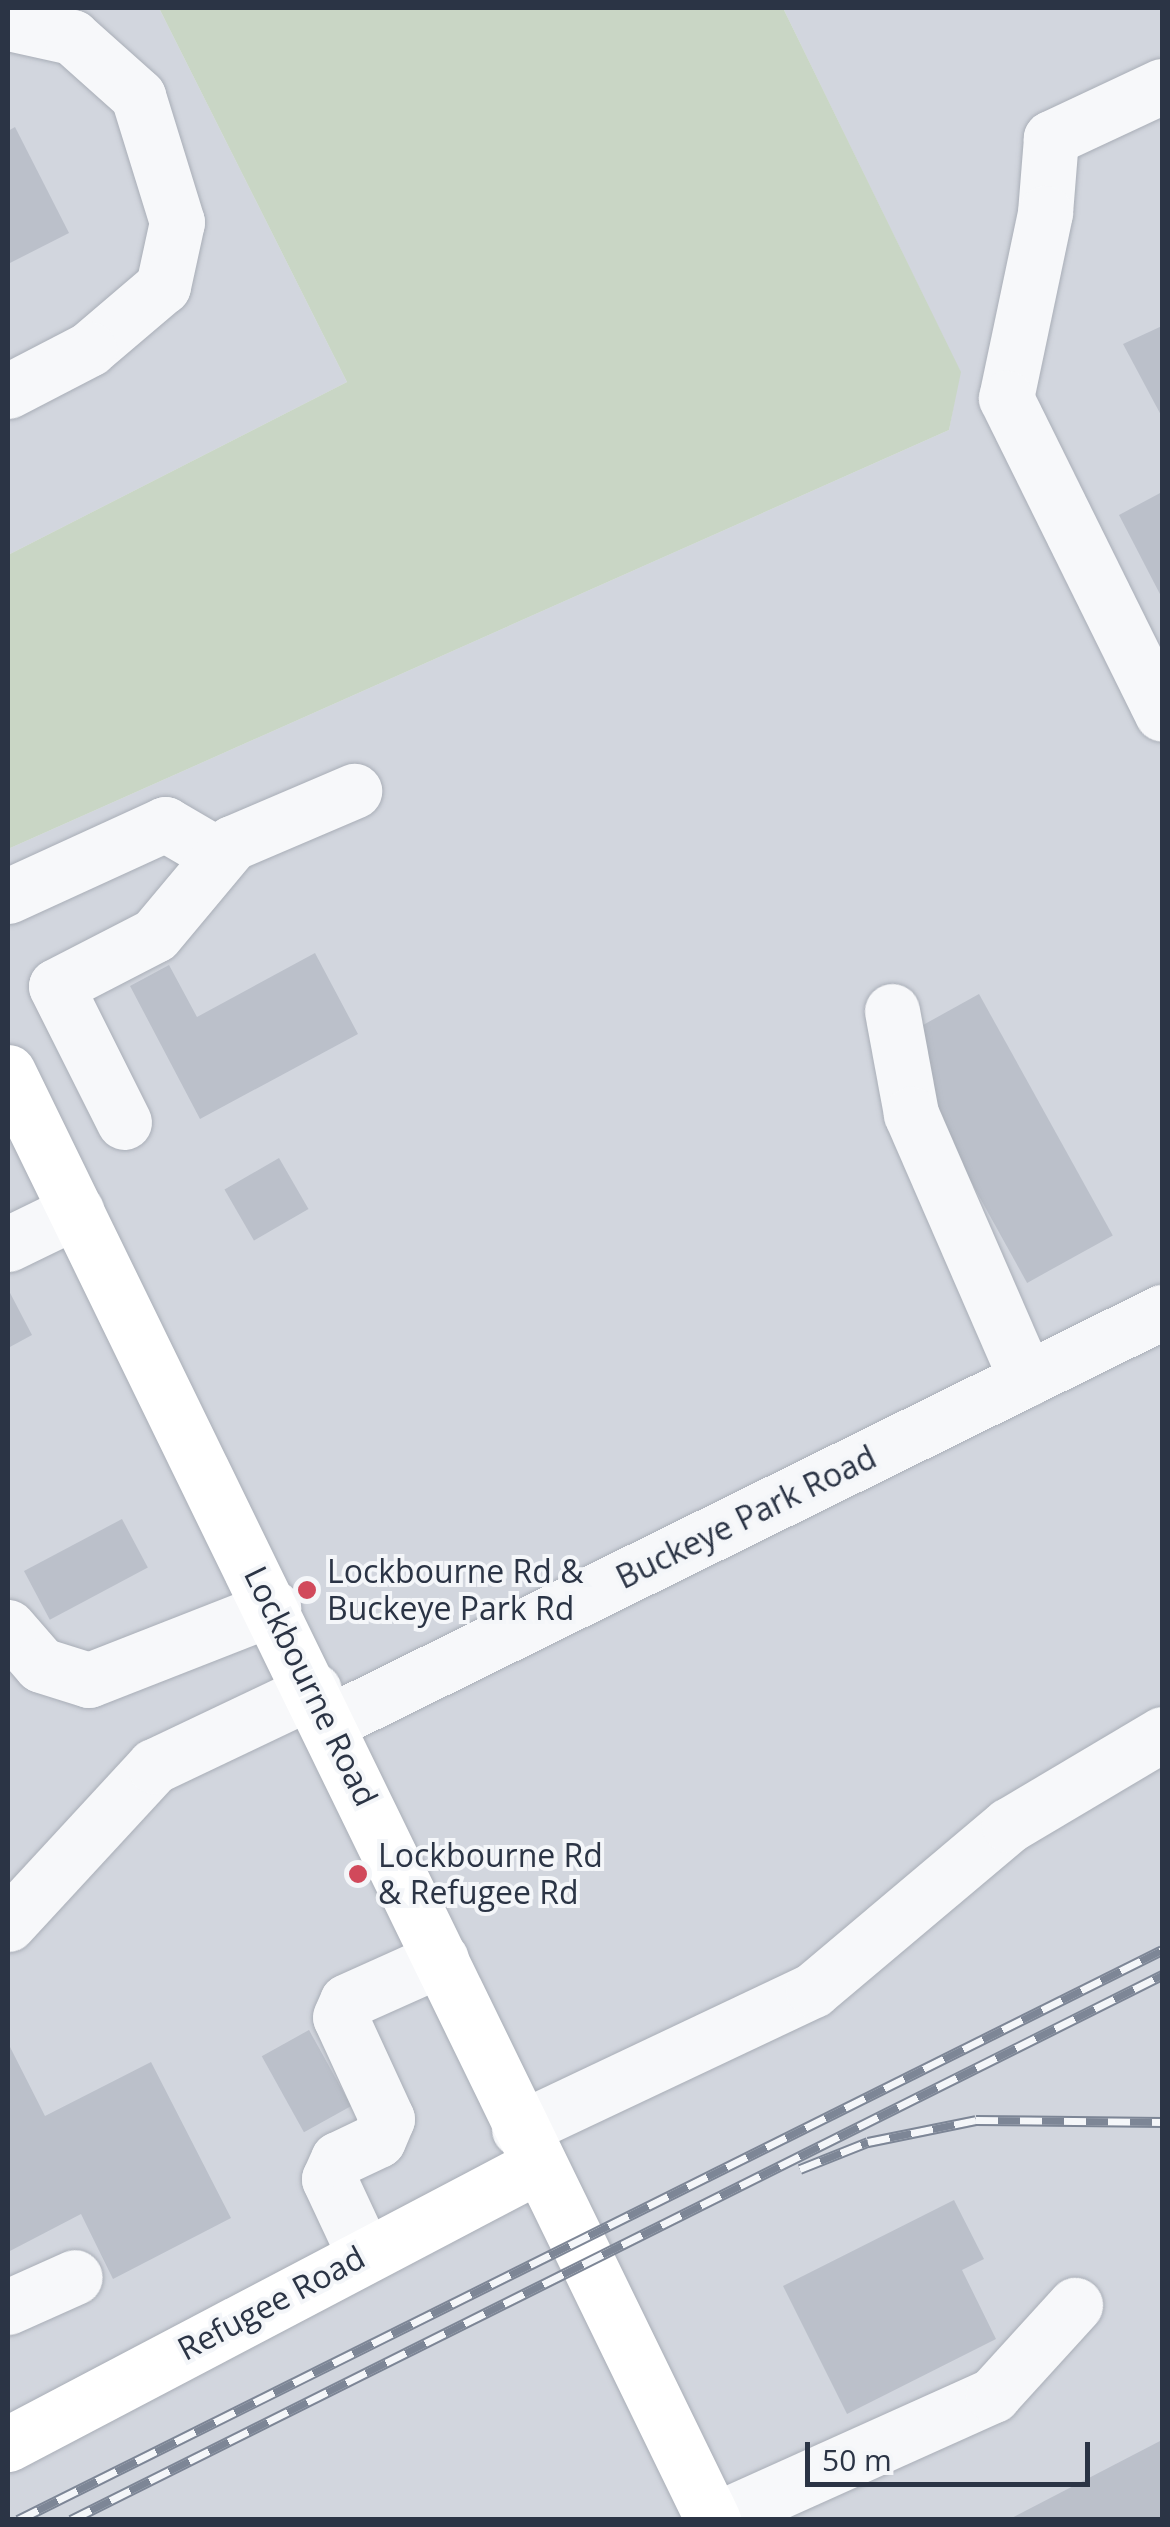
<!DOCTYPE html>
<html>
<head>
<meta charset="utf-8">
<style>
  body { margin:0 }
  #map { position:relative; width:1170px; height:2527px; overflow:hidden; background:#e4e7ec; font-family:"Open Sans",sans-serif }
  div>[style] { position:absolute }
  [style*='--x'] { left:calc(var(--x)*1px); top:calc(var(--y)*1px); width:calc(var(--w)*1px); rotate:calc(var(--a)*1deg) }
  .built>* { inset:0; background:#d2d6de }
  .green>* { inset:0; background:#c9d6c5 }
  .building>* { inset:0; background:#bbc0ca; transform-origin:0 0 }
  .roads { filter:drop-shadow(0 0 2px #a9aeb7) drop-shadow(0 0 2px #a9aeb7) }
  .minor>* { height:55px; margin:-27.5px; padding:0 27.5px; transform-origin:27.5px; border-radius:27.5px; background:#f7f8fa }
  .major>* { height:55px; margin:-27.5px; padding:0 27.5px; transform-origin:27.5px; border-radius:27.5px; background:#fff }
  .rail>* { height:11px; margin-top:-5.5px; transform-origin:0; background:repeating-linear-gradient(90deg,#f4f6f9 0 22px,#7d8696 0 44px); box-sizing:border-box; border-block:2px solid #7d8696 }
  .dots>* { width:28px; height:28px; translate:-50% -50%; box-sizing:border-box; border:5px solid #f4f6f9; border-radius:50% }
  span { translate:-50% -50%; white-space:nowrap; text-align:center; line-height:1.15; -webkit-text-stroke:8px #f4f6f9; paint-order:stroke }
  .street-label { font-size:32px; color:#2b3445 }
  .poi-label { font-size:32px; color:#2b3445 }
  .left { translate:0 -50%; text-align:left }
  .frame { position:absolute; inset:0; border:10px solid #2b3445; pointer-events:none }
  .scale { position:absolute; left:805px; top:2442px; width:285px; height:45px; box-sizing:border-box; border:5px solid #2b3445; border-top:0; padding-left:12px; font-size:30px; line-height:35px; white-space:nowrap; color:#2b3445; -webkit-text-stroke:8px #f4f6f9; paint-order:stroke }
</style>
</head>
<body>
<div id="map">
  <div class="built">
    <div style="clip-path:polygon(8px 8px,159px 8px,347px 382px,8px 555px)"></div>
    <div style="clip-path:polygon(783px 8px,1162px 8px,1162px 2519px,8px 2519px,8px 849px,949px 430px,960px 371px)"></div>
  </div>
  <div class="green">
    <div style="clip-path:polygon(159px 8px,783px 8px,961px 372px,949px 430px,8px 849px,8px 555px,347px 382px)"></div>
  </div>
  <div class="building">
    <div style="clip-path:polygon(15px 127px,69px 233px,8px 264px,8px 131px)"></div>
    <div style="clip-path:polygon(1162px 326px,1162px 417px,1123px 344px)"></div>
    <div style="clip-path:polygon(1162px 492px,1162px 598px,1119px 515px)"></div>
    <div style="clip-path:polygon(315px 953px,358px 1034px,200px 1119px,130px 986px,169px 965px,197px 1017px)"></div>
    <div style="left:979px;top:994px;width:276px;height:98px;rotate:61deg"></div>
    <div style="left:279px;top:1158px;width:59px;height:63px;rotate:60deg"></div>
    <div style="clip-path:polygon(8px 1289px,32px 1335px,8px 1348px)"></div>
    <div style="left:122px;top:1519px;width:55px;height:111px;rotate:62deg"></div>
    <div style="left:309px;top:2030px;width:87px;height:54px;rotate:61deg"></div>
    <div style="clip-path:polygon(8px 2043px,45px 2116px,151px 2062px,231px 2218px,113px 2279px,81px 2214px,8px 2252px)"></div>
    <div style="clip-path:polygon(954px 2200px,984px 2259px,962px 2270px,996px 2339px,847px 2414px,783px 2286px)"></div>
    <div style="clip-path:polygon(1162px 2440px,1162px 2520px,1008px 2520px)"></div>
  </div>
  <div class="roads">
    <div class="minor">
      <div style="--x:8;--y:23;--w:66;--a:12.3"></div>
      <div style="--x:72;--y:37;--w:89;--a:41.8"></div>
      <div style="--x:138;--y:96;--w:132;--a:72.8"></div>
      <div style="--x:177;--y:222;--w:66;--a:102.3"></div>
      <div style="--x:163;--y:286;--w:97;--a:139.6"></div>
      <div style="--x:89;--y:349;--w:91;--a:152.6"></div>
      <div style="--x:1162;--y:86;--w:123;--a:154.9"></div>
      <div style="--x:1051;--y:138;--w:75;--a:94.6"></div>
      <div style="--x:1045;--y:213;--w:189;--a:101.9"></div>
      <div style="--x:1006;--y:398;--w:352;--a:63.7"></div>
      <div style="--x:8;--y:896;--w:173;--a:-24.6"></div>
      <div style="--x:165;--y:824;--w:61;--a:30.3"></div>
      <div style="--x:892;--y:1011;--w:105;--a:79.5"></div>
      <div style="--x:911;--y:1114;--w:289;--a:66.5"></div>
      <div style="--x:124;--y:1122;--w:152;--a:-116.6"></div>
      <div style="--x:56;--y:986;--w:111;--a:-27.3"></div>
      <div style="--x:155;--y:935;--w:120;--a:-50.1"></div>
      <div style="--x:232;--y:843;--w:133;--a:-23.1"></div>
      <div style="--x:8;--y:1244;--w:76;--a:-25.9"></div>
      <div style="--x:8;--y:1627;--w:50;--a:49"></div>
      <div style="--x:41;--y:1665;--w:50;--a:17.4"></div>
      <div style="--x:89;--y:1680;--w:198;--a:-21.4"></div>
      <div style="--x:330;--y:1722;--w:928;--a:-26.23"></div>
      <div style="--x:8;--y:1924;--w:215;--a:-47.3"></div>
      <div style="--x:154;--y:1766;--w:177;--a:-25.4"></div>
      <div style="--x:519;--y:2129;--w:325;--a:-25.3"></div>
      <div style="--x:813;--y:1990;--w:256;--a:-40.1"></div>
      <div style="--x:1009;--y:1825;--w:178;--a:-30.7"></div>
      <div style="--x:364;--y:2254;--w:83;--a:-115"></div>
      <div style="--x:329;--y:2179;--w:22;--a:-66"></div>
      <div style="--x:338;--y:2159;--w:44;--a:-25.4"></div>
      <div style="--x:378;--y:2140;--w:23;--a:-67"></div>
      <div style="--x:387;--y:2119;--w:112;--a:-114.7"></div>
      <div style="--x:340;--y:2017;--w:17;--a:-66"></div>
      <div style="--x:347;--y:2001;--w:103;--a:-24.1"></div>
      <div style="--x:8;--y:2307;--w:73;--a:-24.1"></div>
      <div style="--x:715;--y:2520;--w:305;--a:-24.2"></div>
      <div style="--x:993;--y:2395;--w:122;--a:-47.7"></div>
    </div>
    <div class="major">
      <div style="--x:8;--y:1072;--w:1611;--a:64.04"></div>
      <div style="--x:8;--y:2444;--w:598;--a:-27.72"></div>
    </div>
  </div>
  <div class="rail">
    <div style="--x:800;--y:2169;--w:73;--a:-21.7"></div>
    <div style="--x:868;--y:2142;--w:110;--a:-11.5"></div>
    <div style="--x:976;--y:2120;--w:186;--a:0.6"></div>
    <div style="--x:18;--y:2520;--w:1278;--a:-26.48"></div>
    <div style="--x:71;--y:2520;--w:1220;--a:-26.54"></div>
  </div>
  <div class="dots">
    <div style="left:307px;top:1590px;background:#d1495b"></div>
    <div style="left:358px;top:1874px;background:#d1495b"></div>
  </div>
  <div class="street-label">
    <span style="left:746px;top:1517px;rotate:-26deg">Buckeye Park Road</span>
    <span style="left:311px;top:1686px;rotate:64deg">Lockbourne Road</span>
    <span style="left:271px;top:2303px;rotate:-28deg">Refugee Road</span>
  </div>
  <div class="poi-label">
    <span class="left" style="left:327px;top:1590px">Lockbourne Rd &amp;<br>Buckeye Park Rd</span>
    <span class="left" style="left:378px;top:1874px">Lockbourne Rd<br>&amp; Refugee Rd</span>
  </div>
  <div class="frame"></div>
  <div class="scale">50 m</div>
</div>
</body>
</html>
